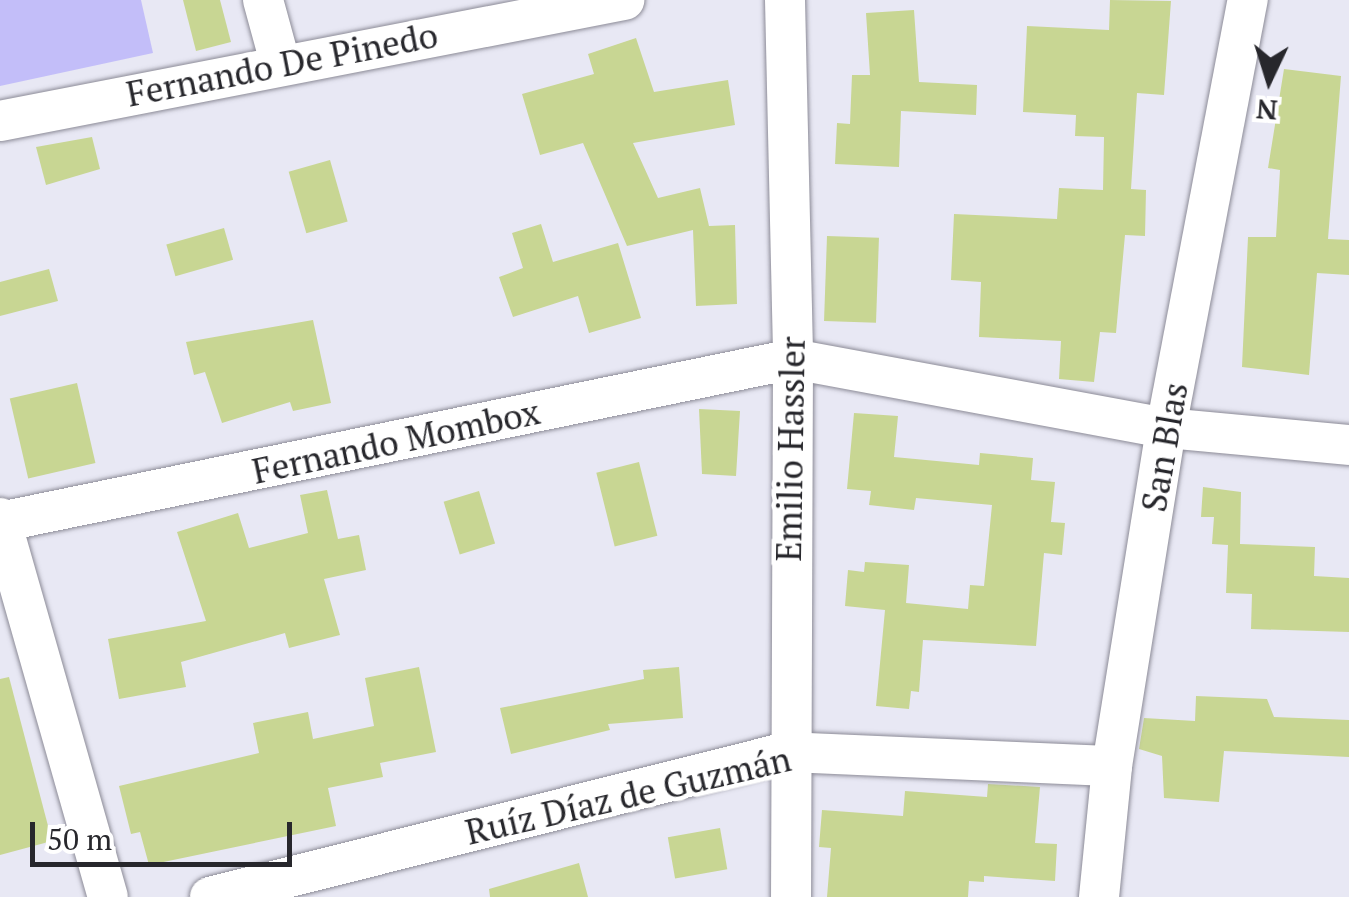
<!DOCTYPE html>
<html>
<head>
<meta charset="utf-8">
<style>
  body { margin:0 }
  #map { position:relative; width:1349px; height:897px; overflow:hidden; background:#e8e8f4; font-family:"PT Serif",serif }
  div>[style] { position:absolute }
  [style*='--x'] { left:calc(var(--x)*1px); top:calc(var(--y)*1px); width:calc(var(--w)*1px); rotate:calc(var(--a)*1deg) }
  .green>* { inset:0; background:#c3bef9 }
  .building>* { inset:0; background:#c8d693; transform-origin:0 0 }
  .roads { filter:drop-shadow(0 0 2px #8c8b97) drop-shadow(0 0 2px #8c8b97) }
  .minor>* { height:40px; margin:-20px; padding:0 20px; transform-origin:20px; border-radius:20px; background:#fff }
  span { translate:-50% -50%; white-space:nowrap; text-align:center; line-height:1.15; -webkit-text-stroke:9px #fff; paint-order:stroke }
  .street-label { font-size:35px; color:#27272c }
  .north { position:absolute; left:1219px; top:30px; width:100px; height:100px; -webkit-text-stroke:8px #fff; paint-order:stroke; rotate:184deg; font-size:28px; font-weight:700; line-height:40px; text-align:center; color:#27272c }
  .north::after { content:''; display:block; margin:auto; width:35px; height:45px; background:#27272c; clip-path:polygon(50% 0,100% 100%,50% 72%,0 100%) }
  .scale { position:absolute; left:30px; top:822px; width:262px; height:45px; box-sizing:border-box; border:5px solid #27272c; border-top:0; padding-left:12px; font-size:30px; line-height:35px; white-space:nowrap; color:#27272c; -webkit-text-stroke:8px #fff; paint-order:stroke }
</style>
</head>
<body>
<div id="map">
  <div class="green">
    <div style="clip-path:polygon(0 0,141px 0,153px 53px,0 86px)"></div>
  </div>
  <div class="building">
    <div style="clip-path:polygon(183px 0,220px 0,231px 42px,196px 51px)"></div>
    <div style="clip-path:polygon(1110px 0,1171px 1px,1164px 95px,1137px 93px,1131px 189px,1146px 190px,1145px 236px,1125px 235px,1116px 333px,1100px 332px,1094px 382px,1059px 379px,1061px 341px,979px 337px,981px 282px,951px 280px,954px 214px,1057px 219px,1059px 188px,1103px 190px,1104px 137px,1075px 136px,1076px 115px,1023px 112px,1027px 26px,1109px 30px)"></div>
    <div style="clip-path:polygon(914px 10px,919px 82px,977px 85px,976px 115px,901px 111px,899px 167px,835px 164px,837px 123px,850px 124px,852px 75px,870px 75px,866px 13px)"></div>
    <div style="clip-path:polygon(636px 38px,654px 92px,728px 80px,735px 125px,633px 143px,658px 198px,700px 188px,709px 226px,735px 225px,737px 304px,696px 306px,693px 230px,627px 246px,583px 143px,540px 155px,522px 94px,594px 74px,588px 54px)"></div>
    <div style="clip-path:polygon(1284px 69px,1341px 76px,1328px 239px,1349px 240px,1349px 275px,1317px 273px,1309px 375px,1242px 367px,1248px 237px,1276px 237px,1280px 170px,1268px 168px)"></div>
    <div style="clip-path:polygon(92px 137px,100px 169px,46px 185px,36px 147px)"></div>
    <div style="left:330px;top:160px;width:64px;height:43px;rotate:74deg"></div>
    <div style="clip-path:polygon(541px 224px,553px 262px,618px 243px,641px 318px,589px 333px,578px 296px,513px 317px,499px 277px,523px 268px,512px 233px)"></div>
    <div style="left:224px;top:228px;width:33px;height:60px;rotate:74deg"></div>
    <div style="left:827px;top:236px;width:52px;height:85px;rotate:2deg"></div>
    <div style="clip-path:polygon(49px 269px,58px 301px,0 316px,0 282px)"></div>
    <div style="clip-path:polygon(313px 320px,331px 403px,293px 411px,290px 402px,222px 423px,205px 372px,194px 375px,186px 342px)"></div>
    <div style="left:77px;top:383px;width:82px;height:69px;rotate:77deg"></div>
    <div style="clip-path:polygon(699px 409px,740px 411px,736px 476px,702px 474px)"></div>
    <div style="clip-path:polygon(854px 413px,898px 416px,894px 457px,979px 465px,980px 453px,1033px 458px,1031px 480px,1055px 482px,1051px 522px,1065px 523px,1062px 555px,1044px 553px,1036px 646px,923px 640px,919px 692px,911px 691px,909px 709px,876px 706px,885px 610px,845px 606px,848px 570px,864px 572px,865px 562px,909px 565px,906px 603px,968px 609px,970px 585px,984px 586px,992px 505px,916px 498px,914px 510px,869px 505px,871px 491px,847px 489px)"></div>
    <div style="left:639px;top:462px;width:76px;height:44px;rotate:76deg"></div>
    <div style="clip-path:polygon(1203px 487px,1241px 492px,1240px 544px,1315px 547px,1314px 576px,1349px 578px,1349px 632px,1251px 629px,1252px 594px,1226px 593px,1228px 545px,1212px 544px,1214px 517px,1201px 517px)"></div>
    <div style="clip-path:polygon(327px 490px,338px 539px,359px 535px,366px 570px,324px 579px,340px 635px,289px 648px,285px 633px,181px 662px,186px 687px,119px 699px,108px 639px,206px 621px,177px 532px,238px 513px,249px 548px,308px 533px,300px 495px)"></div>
    <div style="left:479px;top:491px;width:55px;height:37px;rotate:73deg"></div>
    <div style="clip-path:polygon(419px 667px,436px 752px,380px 763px,383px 777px,328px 788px,336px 826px,149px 865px,140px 832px,131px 834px,119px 786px,259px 753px,253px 723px,308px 712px,313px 739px,374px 726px,365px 678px)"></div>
    <div style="clip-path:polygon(679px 667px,683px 718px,608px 724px,610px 730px,511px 754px,500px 708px,644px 679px,643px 670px)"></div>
    <div style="clip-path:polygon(9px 677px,52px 841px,0 855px,0 679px)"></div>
    <div style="clip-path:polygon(1196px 696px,1267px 699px,1274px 717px,1349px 720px,1349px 757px,1224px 751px,1219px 802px,1164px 798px,1162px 756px,1139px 749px,1144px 718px,1195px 721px)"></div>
    <div style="clip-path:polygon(988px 784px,1040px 787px,1035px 843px,1057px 844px,1055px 881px,984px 876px,984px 882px,969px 881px,968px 897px,827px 897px,831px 848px,819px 847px,822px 810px,903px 816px,905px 791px,987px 797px)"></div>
    <div style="left:720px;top:828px;width:42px;height:53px;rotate:80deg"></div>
    <div style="clip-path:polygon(579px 863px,588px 897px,490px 897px,489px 889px)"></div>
  </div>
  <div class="roads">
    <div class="minor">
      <div style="--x:263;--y:0;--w:64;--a:74.7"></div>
      <div style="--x:785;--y:0;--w:359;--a:88.7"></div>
      <div style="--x:793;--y:359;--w:538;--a:90.21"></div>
      <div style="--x:0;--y:121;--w:636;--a:-10.97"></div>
      <div style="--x:0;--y:518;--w:394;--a:74.1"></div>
      <div style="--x:0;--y:522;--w:810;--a:-11.62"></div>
      <div style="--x:793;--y:359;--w:379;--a:10.5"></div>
      <div style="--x:1166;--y:428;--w:184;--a:5.3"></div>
      <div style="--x:210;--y:897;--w:595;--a:-14.11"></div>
      <div style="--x:787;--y:752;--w:325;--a:2.5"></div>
      <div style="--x:1099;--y:897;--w:132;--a:-84.3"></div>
      <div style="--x:1112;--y:766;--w:342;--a:-80.9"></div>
      <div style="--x:1166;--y:428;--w:436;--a:-79.2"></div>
    </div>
  </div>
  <div class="street-label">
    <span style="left:282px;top:64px;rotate:-11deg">Fernando De Pinedo</span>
    <span style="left:396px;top:441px;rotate:-12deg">Fernando Mombox</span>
    <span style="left:1164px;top:447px;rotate:-80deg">San Blas</span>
    <span style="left:790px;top:449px;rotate:-89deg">Emilio Hassler</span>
    <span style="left:628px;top:795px;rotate:-13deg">Ruíz Díaz de Guzmán</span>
  </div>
  <div class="north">N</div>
  <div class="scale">50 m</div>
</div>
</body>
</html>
